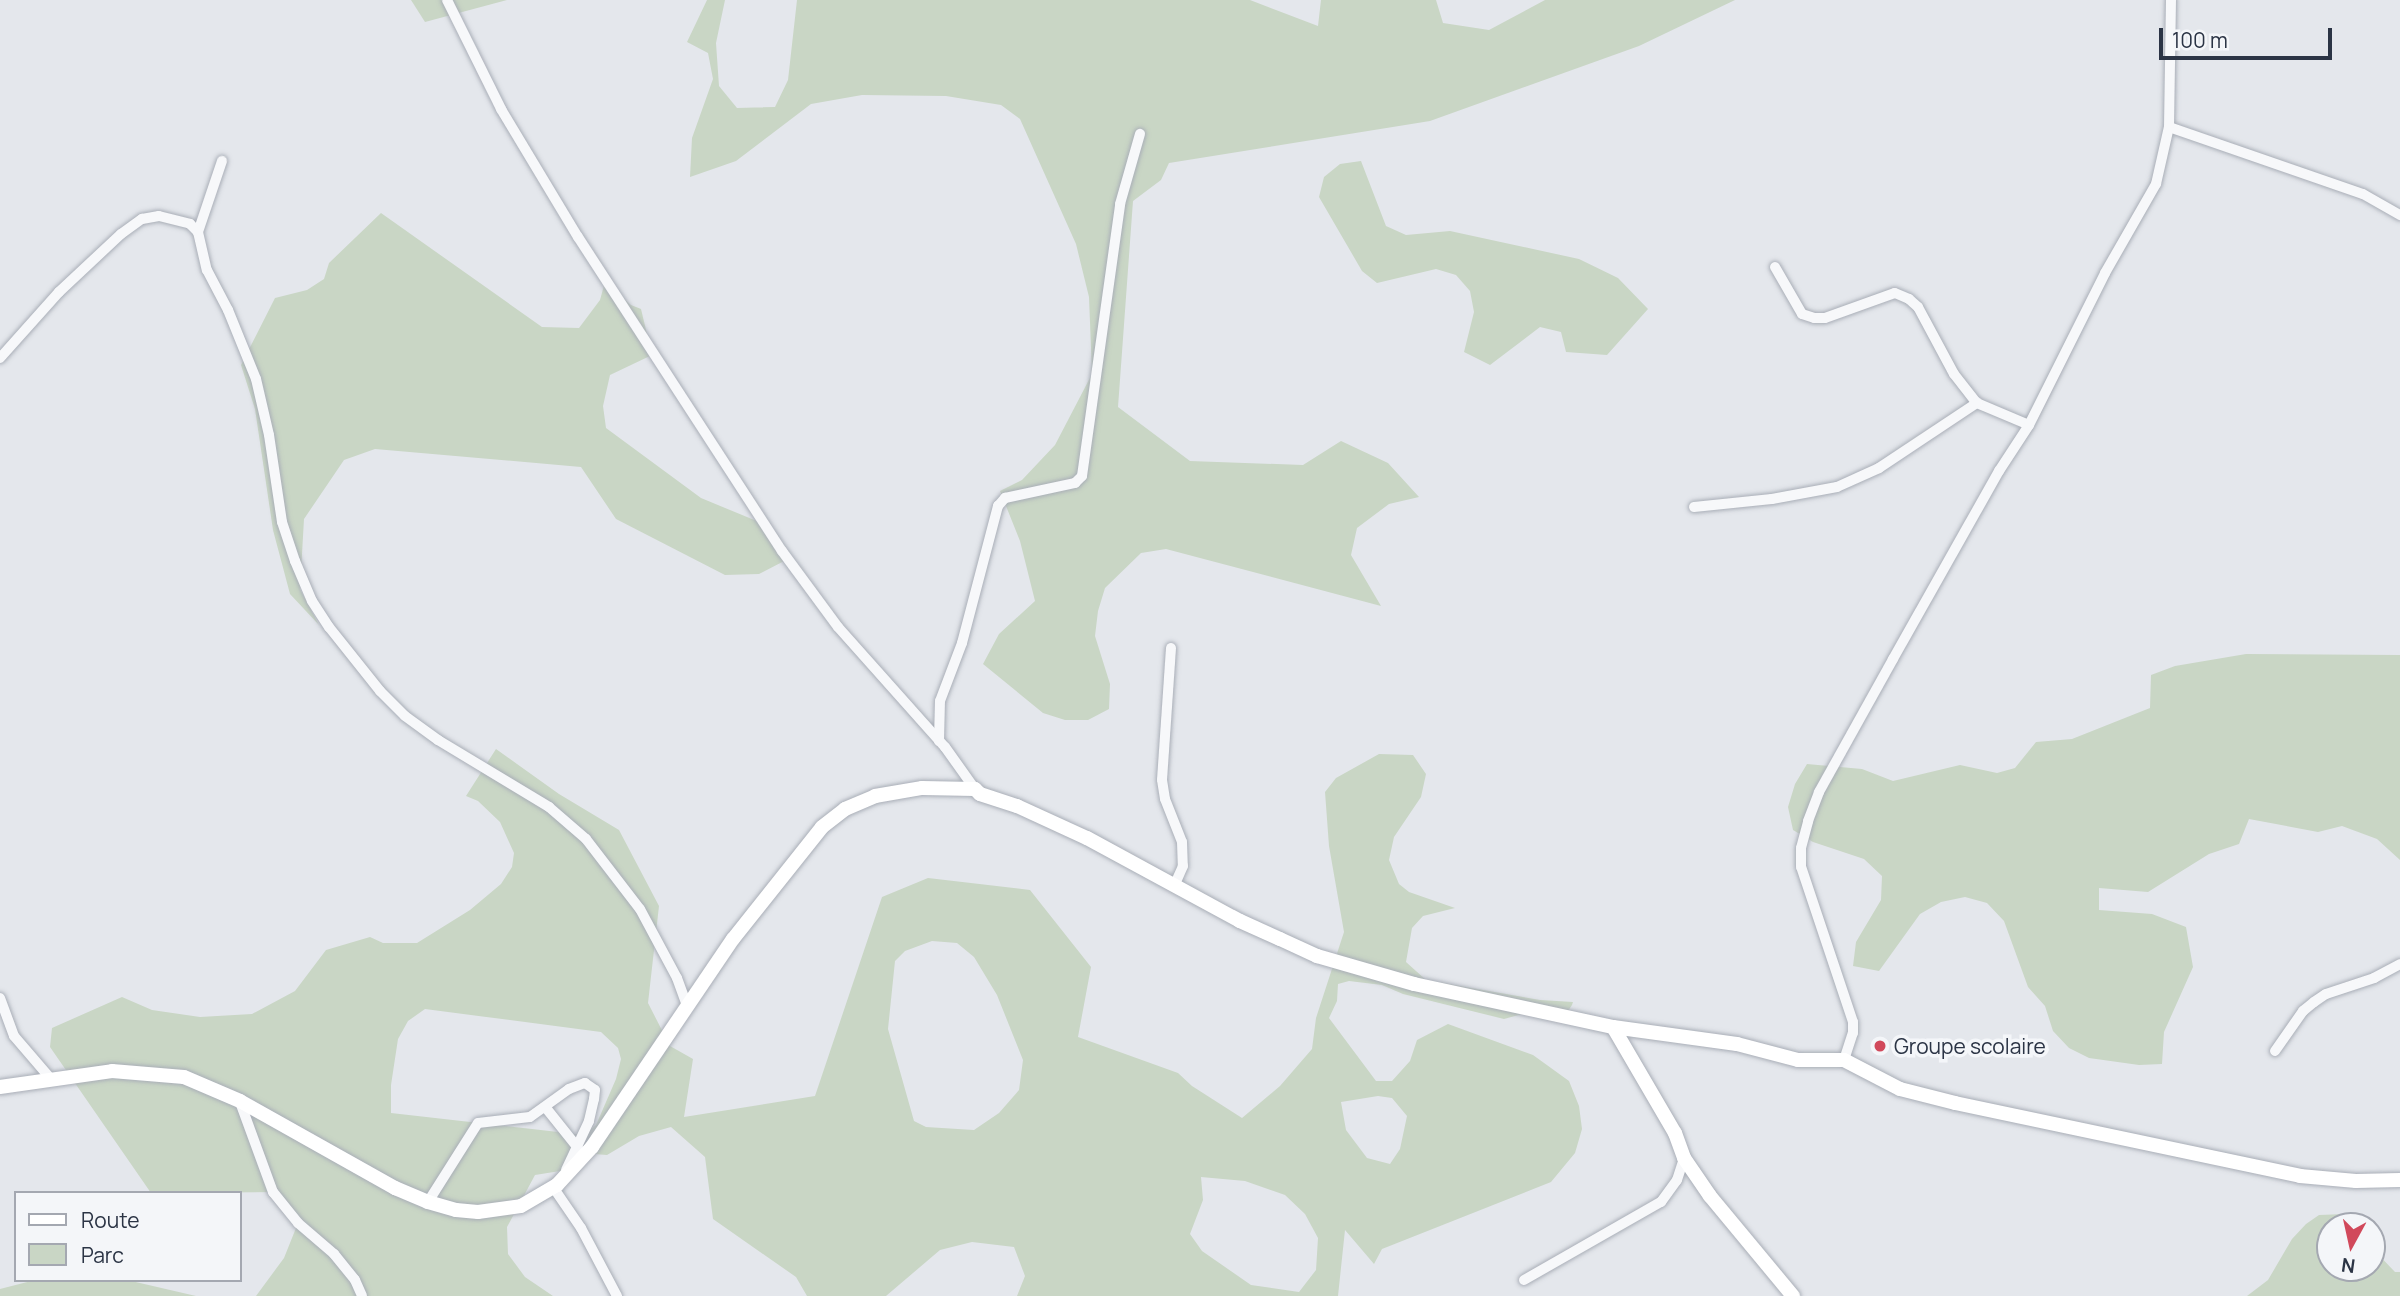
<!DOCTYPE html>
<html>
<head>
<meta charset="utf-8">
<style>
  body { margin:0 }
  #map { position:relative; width:2400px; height:1296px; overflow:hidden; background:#e4e7ec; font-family:Manrope,sans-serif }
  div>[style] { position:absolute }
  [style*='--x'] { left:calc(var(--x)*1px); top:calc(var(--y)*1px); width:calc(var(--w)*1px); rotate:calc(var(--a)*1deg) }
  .green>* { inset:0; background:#c9d6c5 }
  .roads { filter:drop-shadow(0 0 2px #a9aeb7) drop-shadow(0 0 2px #a9aeb7) }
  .street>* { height:10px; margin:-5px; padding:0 5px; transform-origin:5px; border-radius:5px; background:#f7f8fa }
  .secondary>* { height:14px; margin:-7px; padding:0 7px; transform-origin:7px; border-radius:7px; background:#fff }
  .dots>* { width:19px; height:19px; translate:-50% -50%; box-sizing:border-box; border:4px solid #f4f6f9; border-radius:50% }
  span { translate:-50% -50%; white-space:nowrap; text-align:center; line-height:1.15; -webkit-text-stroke:7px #f4f6f9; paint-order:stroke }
  .poi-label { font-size:21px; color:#2b3445 }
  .left { translate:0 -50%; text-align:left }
  .legend { position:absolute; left:14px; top:1191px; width:228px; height:91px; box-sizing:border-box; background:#f4f6f9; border:2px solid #a4a8b1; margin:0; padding:9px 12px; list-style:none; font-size:21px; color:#2b3445 }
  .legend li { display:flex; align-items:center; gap:14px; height:35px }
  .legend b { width:35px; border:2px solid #a4a8b1 }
  .north { position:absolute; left:2316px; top:1212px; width:70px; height:70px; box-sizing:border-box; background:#f4f6f9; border:2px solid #a4a8b1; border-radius:50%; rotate:188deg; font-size:19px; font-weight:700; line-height:28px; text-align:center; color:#2b3445 }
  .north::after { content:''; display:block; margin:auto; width:24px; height:32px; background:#d1495b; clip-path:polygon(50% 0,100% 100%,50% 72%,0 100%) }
  .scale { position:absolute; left:2159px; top:28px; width:173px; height:32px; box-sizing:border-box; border:4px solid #2b3445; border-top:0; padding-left:9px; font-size:21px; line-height:24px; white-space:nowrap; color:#2b3445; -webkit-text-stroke:5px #f4f6f9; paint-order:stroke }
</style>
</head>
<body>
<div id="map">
  <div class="green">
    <div style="clip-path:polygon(411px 0,507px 0,425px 22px)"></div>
    <div style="clip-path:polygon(707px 0,725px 0,716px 43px,719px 86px,737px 108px,775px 107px,788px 80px,797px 0,1250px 0,1318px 26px,1321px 0,1436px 0,1443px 23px,1489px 30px,1545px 0,1735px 0,1639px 46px,1430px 121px,1169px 163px,1161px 180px,1133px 201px,1118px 407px,1190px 461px,1303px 465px,1341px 441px,1388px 463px,1419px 497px,1389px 504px,1357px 528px,1351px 555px,1381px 606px,1166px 549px,1141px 553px,1105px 588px,1098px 611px,1095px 636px,1110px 684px,1109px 709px,1088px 720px,1065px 720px,1043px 713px,983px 664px,999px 634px,1035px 601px,1020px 541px,1000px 491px,1022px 480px,1055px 445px,1092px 374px,1089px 297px,1076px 244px,1020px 119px,1001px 105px,946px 96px,862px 95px,811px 104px,736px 161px,690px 177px,692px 138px,713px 79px,708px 53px,687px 42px)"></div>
    <div style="clip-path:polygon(1361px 161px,1386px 226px,1406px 235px,1450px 231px,1579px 259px,1618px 278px,1648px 309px,1607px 355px,1566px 352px,1561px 332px,1540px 327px,1490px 365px,1464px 352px,1474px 312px,1470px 291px,1456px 275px,1436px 269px,1377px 283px,1362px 271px,1319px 197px,1324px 177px,1340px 164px)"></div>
    <div style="clip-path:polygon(381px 213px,542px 327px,579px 328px,600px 300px,605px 282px,631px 305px,641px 309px,652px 355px,610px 375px,603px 406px,606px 428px,701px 498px,771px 527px,778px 535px,788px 559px,759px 574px,725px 575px,616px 519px,581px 467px,375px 449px,344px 460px,304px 519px,300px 589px,319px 625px,290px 594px,273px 530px,255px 409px,241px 365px,275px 298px,307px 290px,324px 279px,329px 263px)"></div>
    <div style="clip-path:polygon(2246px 654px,2400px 655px,2400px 860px,2377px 839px,2342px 826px,2318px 832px,2249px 819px,2239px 844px,2209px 854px,2148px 892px,2099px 888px,2099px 910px,2152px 914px,2186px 927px,2193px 967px,2164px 1032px,2162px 1064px,2139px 1065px,2089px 1058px,2069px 1048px,2053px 1031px,2045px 1006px,2028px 987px,2004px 921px,1987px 903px,1965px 897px,1941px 902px,1920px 914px,1879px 971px,1853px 966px,1856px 942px,1881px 900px,1882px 876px,1864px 859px,1813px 842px,1793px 830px,1788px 807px,1795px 784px,1807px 764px,1862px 769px,1893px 781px,1960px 765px,1997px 773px,2015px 768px,2036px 742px,2072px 739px,2150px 708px,2151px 675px,2175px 666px)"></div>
    <div style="clip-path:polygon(evenodd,496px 749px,559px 794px,619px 830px,659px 906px,648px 1003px,670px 1046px,693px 1059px,684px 1117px,815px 1096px,882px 897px,928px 878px,1030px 890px,1091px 967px,1078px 1037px,1178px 1073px,1192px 1086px,1242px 1118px,1280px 1086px,1312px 1049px,1316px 1018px,1344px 932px,1329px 846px,1325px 792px,1336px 778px,1379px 754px,1413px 755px,1426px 774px,1421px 797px,1394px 837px,1389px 860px,1399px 884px,1409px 892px,1455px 908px,1423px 916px,1412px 928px,1406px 962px,1426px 980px,1540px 1000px,1573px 1002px,1572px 1005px,1568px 1011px,1537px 1010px,1504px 1019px,1403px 994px,1382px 985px,1349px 981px,1338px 984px,1337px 1001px,1329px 1018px,1376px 1081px,1392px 1081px,1410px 1061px,1417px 1040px,1448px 1024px,1533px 1055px,1569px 1081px,1579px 1106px,1582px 1129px,1575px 1153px,1551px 1182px,1382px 1249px,1374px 1264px,1345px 1230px,1338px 1296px,1017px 1296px,1025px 1276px,1014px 1247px,972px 1242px,940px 1250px,886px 1296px,807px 1296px,796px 1277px,713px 1219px,705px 1157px,671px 1127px,639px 1136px,607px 1155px,582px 1153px,560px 1171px,535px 1175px,507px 1227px,508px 1254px,525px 1277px,553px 1296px,256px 1296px,284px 1258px,298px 1223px,274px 1192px,151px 1193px,50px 1047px,52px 1028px,122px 997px,152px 1010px,200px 1017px,252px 1014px,295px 991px,326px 950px,370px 937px,383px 943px,417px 943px,470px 910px,501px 884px,512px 867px,514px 853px,500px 822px,478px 801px,466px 796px,496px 749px,932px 941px,957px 943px,974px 957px,997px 995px,1023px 1060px,1019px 1090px,999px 1113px,974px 1130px,926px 1127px,914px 1121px,888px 1029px,895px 961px,905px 951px,932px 941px,496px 749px,425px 1009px,601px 1032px,618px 1048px,621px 1059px,616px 1079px,596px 1125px,584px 1135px,391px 1113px,391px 1085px,398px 1039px,408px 1021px,425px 1009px,496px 749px,1378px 1096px,1392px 1098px,1407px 1116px,1400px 1149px,1390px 1164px,1367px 1158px,1346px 1130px,1341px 1102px,1378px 1096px,496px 749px,1201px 1177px,1245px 1181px,1285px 1195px,1305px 1214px,1318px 1238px,1316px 1270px,1299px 1292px,1251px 1285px,1202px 1251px,1190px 1234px,1203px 1200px,1201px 1177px)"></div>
    <div style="clip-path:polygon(2345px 1214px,2358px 1226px,2330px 1226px,2330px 1268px,2372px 1268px,2372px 1248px,2395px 1272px,2400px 1272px,2400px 1296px,2247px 1296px,2268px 1280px,2292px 1239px,2306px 1224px,2319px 1215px)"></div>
    <div style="clip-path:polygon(35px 1280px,127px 1280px,196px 1296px,0 1296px,0 1289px)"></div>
  </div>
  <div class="roads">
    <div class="street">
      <div style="--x:447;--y:0;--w:122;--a:63.6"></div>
      <div style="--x:501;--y:109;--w:149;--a:59"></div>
      <div style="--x:578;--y:237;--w:374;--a:57"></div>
      <div style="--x:782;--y:551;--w:94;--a:53.6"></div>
      <div style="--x:838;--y:627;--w:161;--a:48.3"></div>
      <div style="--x:945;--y:747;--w:52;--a:54.5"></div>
      <div style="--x:2169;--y:127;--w:205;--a:19.1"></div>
      <div style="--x:2363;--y:194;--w:43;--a:29.6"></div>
      <div style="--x:198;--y:232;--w:75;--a:-71.3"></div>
      <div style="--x:1775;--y:267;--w:54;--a:60.1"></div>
      <div style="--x:1802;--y:314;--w:13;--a:18"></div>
      <div style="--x:1814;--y:318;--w:11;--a:0"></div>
      <div style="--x:1825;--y:318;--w:74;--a:-19.7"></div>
      <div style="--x:1895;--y:293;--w:15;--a:23"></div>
      <div style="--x:1909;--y:299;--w:12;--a:42"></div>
      <div style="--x:1918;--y:307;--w:76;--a:61.8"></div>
      <div style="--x:1954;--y:374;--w:37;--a:52"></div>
      <div style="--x:1977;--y:403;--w:56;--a:22.9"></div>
      <div style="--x:0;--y:358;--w:89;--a:-48.2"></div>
      <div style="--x:59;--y:292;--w:85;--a:-43.1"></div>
      <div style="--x:121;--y:234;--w:26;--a:-36"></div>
      <div style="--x:142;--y:219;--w:17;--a:-10"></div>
      <div style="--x:159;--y:216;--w:32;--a:14"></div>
      <div style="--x:190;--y:224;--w:11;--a:45"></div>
      <div style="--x:198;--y:232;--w:39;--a:77"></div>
      <div style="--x:207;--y:270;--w:45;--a:62.3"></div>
      <div style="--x:228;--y:310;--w:74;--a:67.9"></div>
      <div style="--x:256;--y:379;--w:57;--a:76.9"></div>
      <div style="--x:269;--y:435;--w:88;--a:81.5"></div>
      <div style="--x:282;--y:522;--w:41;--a:71.6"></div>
      <div style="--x:295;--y:561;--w:43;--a:67"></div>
      <div style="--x:312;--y:601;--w:31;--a:57"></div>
      <div style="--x:329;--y:627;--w:82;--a:51.4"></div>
      <div style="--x:380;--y:691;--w:35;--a:45"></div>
      <div style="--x:405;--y:716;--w:41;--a:36"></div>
      <div style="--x:438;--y:740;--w:130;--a:31.1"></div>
      <div style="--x:549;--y:807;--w:49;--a:40.9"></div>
      <div style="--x:586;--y:839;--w:88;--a:52.4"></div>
      <div style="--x:640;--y:909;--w:78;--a:61.8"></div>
      <div style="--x:677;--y:978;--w:29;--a:70"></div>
      <div style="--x:1694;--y:507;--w:78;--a:-5.9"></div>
      <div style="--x:1772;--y:499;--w:66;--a:-10.5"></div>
      <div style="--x:1837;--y:487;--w:46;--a:-24.3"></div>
      <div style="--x:1879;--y:468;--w:118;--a:-33.6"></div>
      <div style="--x:1171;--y:648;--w:132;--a:93.9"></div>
      <div style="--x:1162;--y:780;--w:19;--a:81"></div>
      <div style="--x:1165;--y:799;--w:46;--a:68.4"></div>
      <div style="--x:1182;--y:842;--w:24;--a:88"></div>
      <div style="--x:1183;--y:866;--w:22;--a:114"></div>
      <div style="--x:939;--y:741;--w:40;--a:-88.6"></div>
      <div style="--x:940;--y:701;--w:62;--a:-69.2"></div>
      <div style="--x:962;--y:643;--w:142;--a:-75.3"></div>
      <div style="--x:998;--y:506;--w:11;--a:-49"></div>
      <div style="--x:1005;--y:498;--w:72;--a:-12.1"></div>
      <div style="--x:1075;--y:483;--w:10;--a:-45"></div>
      <div style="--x:1082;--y:476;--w:275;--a:-82"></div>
      <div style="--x:1120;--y:204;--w:73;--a:-74.1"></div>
      <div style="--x:0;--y:998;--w:40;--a:69.8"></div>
      <div style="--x:14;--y:1036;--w:57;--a:49.3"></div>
      <div style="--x:2275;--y:1051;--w:49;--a:-55"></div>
      <div style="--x:2303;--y:1011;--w:14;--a:-39"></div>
      <div style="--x:2314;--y:1002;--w:14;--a:-34"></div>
      <div style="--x:2326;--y:994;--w:51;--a:-18.4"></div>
      <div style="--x:2374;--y:978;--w:30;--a:-28"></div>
      <div style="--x:1844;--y:1060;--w:28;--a:-72"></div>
      <div style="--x:1853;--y:1033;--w:11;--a:-90"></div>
      <div style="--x:1853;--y:1022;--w:163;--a:-108.5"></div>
      <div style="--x:1801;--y:867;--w:19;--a:-90"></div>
      <div style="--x:1801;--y:848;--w:28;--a:-75"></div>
      <div style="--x:1808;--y:821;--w:31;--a:-69"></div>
      <div style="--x:1819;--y:792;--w:152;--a:-60.9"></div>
      <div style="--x:1893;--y:659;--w:216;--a:-60.6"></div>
      <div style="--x:1999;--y:471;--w:55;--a:-56.9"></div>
      <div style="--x:2029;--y:425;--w:170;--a:-63.4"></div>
      <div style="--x:2105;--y:273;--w:103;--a:-60.2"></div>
      <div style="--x:2156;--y:184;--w:58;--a:-77.2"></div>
      <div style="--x:2169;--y:127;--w:127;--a:-89.1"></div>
      <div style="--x:240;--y:1102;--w:96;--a:69.9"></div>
      <div style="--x:273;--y:1192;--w:40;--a:51"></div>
      <div style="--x:298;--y:1223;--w:48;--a:40.7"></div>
      <div style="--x:334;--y:1254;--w:33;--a:51"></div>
      <div style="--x:355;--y:1280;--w:17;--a:66"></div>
      <div style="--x:546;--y:1108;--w:51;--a:51.3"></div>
      <div style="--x:553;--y:1187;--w:50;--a:55.7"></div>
      <div style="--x:581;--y:1228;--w:77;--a:62.1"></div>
      <div style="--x:428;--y:1202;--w:93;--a:-57.7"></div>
      <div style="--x:478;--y:1123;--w:52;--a:-6.6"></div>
      <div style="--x:530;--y:1117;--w:48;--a:-35.7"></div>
      <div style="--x:569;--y:1089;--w:17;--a:-21"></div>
      <div style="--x:585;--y:1083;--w:12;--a:35"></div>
      <div style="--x:595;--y:1090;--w:9;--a:96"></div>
      <div style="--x:594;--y:1099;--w:23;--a:103"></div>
      <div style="--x:589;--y:1121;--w:54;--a:115.1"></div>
      <div style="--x:1524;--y:1280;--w:158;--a:-29.7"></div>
      <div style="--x:1661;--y:1202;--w:27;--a:-54"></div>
      <div style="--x:1677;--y:1180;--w:23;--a:-72"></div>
    </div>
    <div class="secondary">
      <div style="--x:1613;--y:1027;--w:123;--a:59.7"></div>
      <div style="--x:1675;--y:1133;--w:27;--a:70"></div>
      <div style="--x:1684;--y:1158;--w:46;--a:55.6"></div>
      <div style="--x:1710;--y:1196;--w:130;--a:50.3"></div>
      <div style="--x:0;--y:1087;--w:113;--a:-8.1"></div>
      <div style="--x:112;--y:1071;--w:72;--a:4.8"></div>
      <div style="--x:184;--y:1077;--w:61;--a:23.2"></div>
      <div style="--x:240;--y:1101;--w:178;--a:29.3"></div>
      <div style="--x:395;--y:1188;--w:36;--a:23"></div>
      <div style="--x:428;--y:1202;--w:29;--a:16"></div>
      <div style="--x:456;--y:1210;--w:22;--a:5"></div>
      <div style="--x:478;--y:1212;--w:43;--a:-7.9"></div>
      <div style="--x:521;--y:1206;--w:42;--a:-30.3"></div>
      <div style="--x:557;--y:1185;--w:52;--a:-47.4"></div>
      <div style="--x:592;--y:1147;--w:251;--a:-55.9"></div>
      <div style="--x:733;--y:939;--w:143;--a:-51.5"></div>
      <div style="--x:822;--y:827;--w:29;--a:-38"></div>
      <div style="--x:845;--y:809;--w:33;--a:-23"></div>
      <div style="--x:875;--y:796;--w:48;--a:-9.7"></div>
      <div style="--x:922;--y:788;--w:53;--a:1.1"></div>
      <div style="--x:975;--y:789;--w:7;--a:45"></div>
      <div style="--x:980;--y:794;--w:39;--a:18"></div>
      <div style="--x:1017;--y:806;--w:77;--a:24.6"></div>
      <div style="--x:1087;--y:838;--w:174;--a:28.5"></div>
      <div style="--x:1240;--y:921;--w:44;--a:24.2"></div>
      <div style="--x:1280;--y:939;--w:41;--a:24.7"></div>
      <div style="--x:1317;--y:956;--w:101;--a:16.1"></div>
      <div style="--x:1414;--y:984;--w:204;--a:12.2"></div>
      <div style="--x:1613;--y:1027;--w:125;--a:7.8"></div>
      <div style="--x:1737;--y:1044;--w:63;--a:14.7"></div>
      <div style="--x:1798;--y:1060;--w:46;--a:0"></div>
      <div style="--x:1844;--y:1060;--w:63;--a:27.4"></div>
      <div style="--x:1900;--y:1089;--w:57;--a:14.3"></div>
      <div style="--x:1955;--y:1103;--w:353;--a:11.9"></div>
      <div style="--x:2300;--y:1176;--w:56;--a:5.1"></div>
      <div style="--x:2356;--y:1181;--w:44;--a:-1.3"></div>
    </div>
  </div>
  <div class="dots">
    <div style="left:1880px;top:1046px;background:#d1495b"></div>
  </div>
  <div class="poi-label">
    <span class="left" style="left:1894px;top:1046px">Groupe scolaire</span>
  </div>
  <ul class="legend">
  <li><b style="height:9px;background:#fff"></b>Route</li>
  <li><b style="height:19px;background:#c9d6c5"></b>Parc</li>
  </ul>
  <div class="north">N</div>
  <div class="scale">100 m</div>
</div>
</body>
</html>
